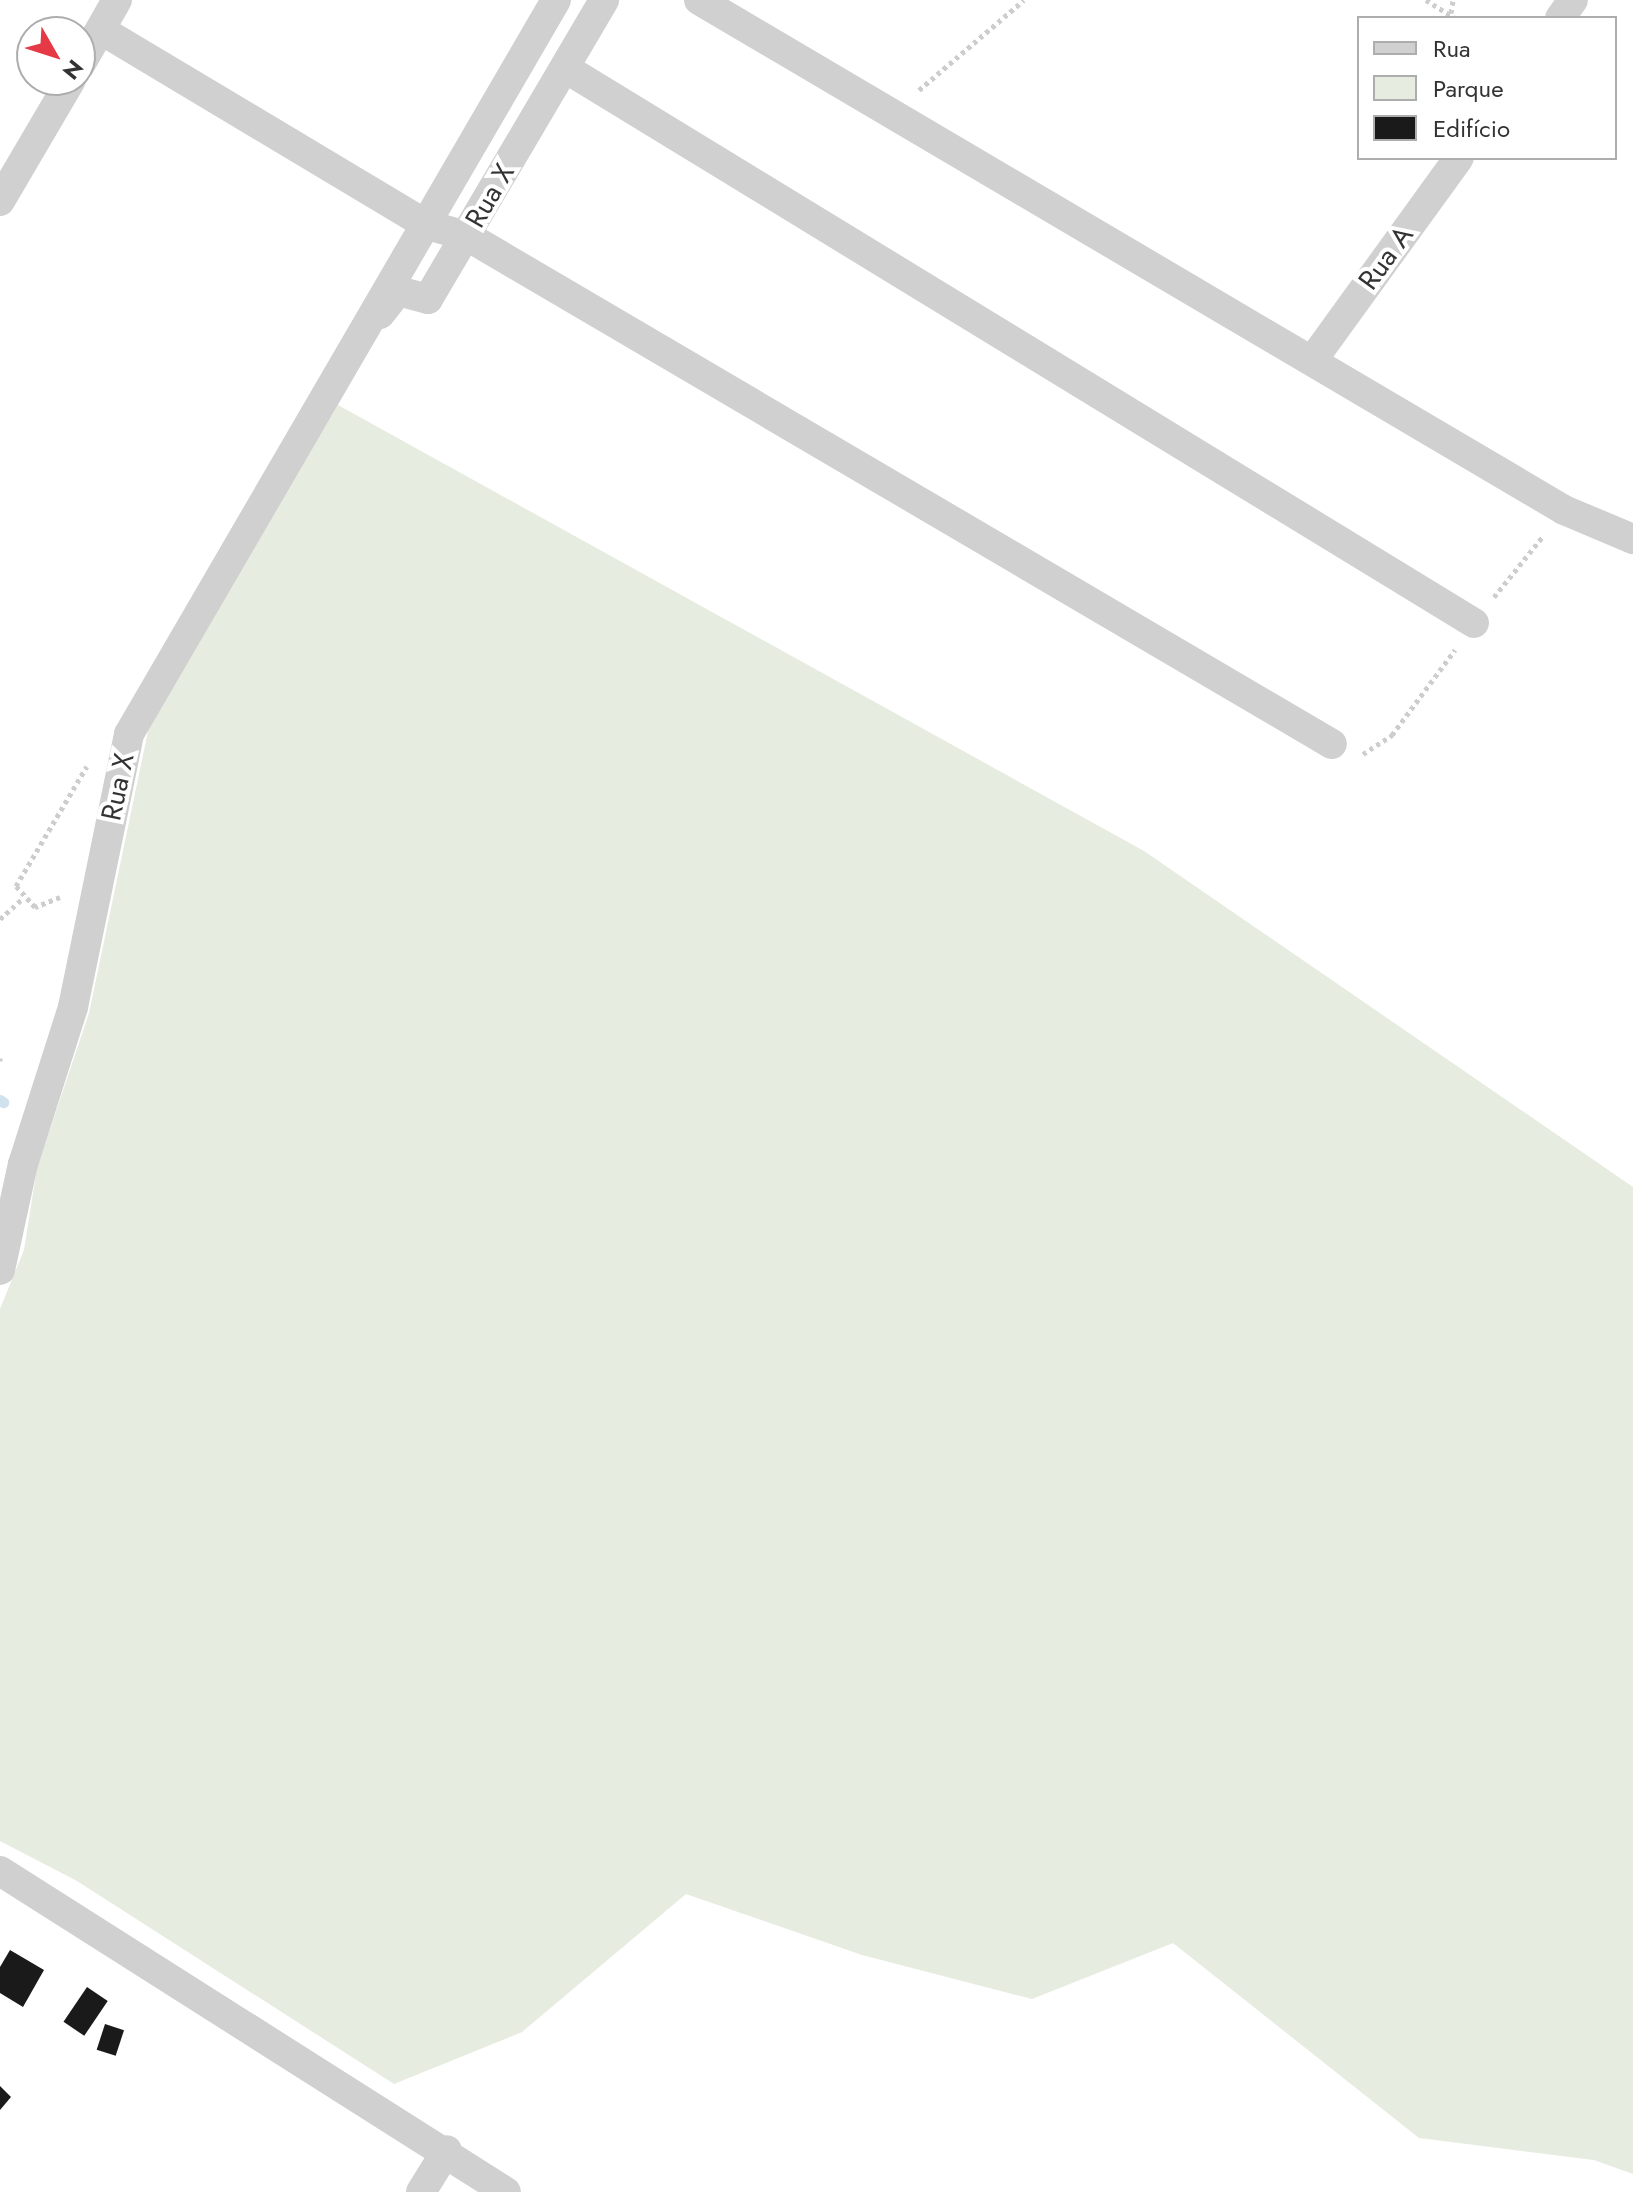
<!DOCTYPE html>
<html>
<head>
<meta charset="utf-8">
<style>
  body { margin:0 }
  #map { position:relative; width:1633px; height:2192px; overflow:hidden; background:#fff; font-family:Jost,sans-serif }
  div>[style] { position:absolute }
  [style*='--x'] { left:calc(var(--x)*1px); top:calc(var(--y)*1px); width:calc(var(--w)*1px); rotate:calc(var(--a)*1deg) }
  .green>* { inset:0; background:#e6ecdf }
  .stream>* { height:11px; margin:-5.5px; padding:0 5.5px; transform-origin:5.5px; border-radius:5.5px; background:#cfe2ee }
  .building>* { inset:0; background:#1a1a1a; transform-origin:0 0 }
  .path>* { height:5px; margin-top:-2.5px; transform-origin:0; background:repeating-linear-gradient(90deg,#cdcdcd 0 4px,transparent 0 8px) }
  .minor>* { height:30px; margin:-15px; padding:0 15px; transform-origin:15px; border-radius:15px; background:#d0d0d0 }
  span { translate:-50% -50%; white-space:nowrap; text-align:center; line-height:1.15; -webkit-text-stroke:8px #fff; paint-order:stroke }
  .street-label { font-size:28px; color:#333 }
  .legend { position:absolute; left:1357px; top:16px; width:260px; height:144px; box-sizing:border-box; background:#fff; border:2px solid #adadad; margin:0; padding:10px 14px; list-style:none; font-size:24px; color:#333 }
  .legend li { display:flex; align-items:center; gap:16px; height:40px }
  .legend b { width:40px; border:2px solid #adadad }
  .north { position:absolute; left:16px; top:16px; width:80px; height:80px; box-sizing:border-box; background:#fff; border:2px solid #adadad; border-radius:50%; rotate:129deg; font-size:22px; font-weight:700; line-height:32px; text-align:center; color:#333 }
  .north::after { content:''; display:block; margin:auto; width:28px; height:36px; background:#e63946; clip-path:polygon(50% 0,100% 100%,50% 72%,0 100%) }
</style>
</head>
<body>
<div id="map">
  <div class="green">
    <div style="clip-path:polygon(338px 405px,1144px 851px,1633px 1187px,1633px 2174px,1594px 2160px,1419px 2138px,1173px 1943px,1032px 1999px,862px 1955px,686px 1894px,522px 2032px,394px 2084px,77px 1881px,0 1841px,0 1309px,24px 1250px,37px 1168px,89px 1013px,151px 717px)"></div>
  </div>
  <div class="stream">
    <div style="--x:0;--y:1100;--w:4;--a:34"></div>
  </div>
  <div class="building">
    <div style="clip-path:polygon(10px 1950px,44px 1970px,23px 2007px,0 1993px,0 1967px)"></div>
    <div style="left:87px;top:1987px;width:25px;height:42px;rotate:34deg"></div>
    <div style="left:105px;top:2024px;width:20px;height:27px;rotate:18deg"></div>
    <div style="clip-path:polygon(0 2086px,11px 2097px,0 2110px)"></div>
  </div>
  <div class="path">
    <div style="--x:1426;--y:0;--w:34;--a:32"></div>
    <div style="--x:1451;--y:13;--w:13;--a:-81"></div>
    <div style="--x:919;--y:90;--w:138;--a:-40.6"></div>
    <div style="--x:1494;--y:597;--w:78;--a:-51.2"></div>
    <div style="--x:1363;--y:754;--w:35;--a:-33"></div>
    <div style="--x:1392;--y:735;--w:106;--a:-53.5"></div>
    <div style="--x:60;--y:897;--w:27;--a:158"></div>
    <div style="--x:35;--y:907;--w:28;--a:-132"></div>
    <div style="--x:16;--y:886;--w:139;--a:-59.4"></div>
    <div style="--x:0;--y:919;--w:30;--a:-42"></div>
    <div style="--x:0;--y:1058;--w:3;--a:90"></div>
  </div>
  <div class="minor">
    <div style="--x:699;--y:0;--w:1004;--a:30.52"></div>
    <div style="--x:1564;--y:510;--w:75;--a:22.8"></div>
    <div style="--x:1560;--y:18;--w:22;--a:-54"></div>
    <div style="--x:101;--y:30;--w:380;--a:30.9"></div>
    <div style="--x:427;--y:225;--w:41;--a:15.4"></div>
    <div style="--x:467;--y:236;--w:1003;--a:30.43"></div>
    <div style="--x:80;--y:65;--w:75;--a:-60.4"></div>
    <div style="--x:565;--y:68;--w:1065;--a:31.41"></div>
    <div style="--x:0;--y:201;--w:140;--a:-59.6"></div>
    <div style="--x:380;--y:314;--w:29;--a:-52"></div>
    <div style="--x:398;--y:291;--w:31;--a:15"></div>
    <div style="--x:428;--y:299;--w:347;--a:-59.5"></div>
    <div style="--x:1314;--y:358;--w:247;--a:-54.1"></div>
    <div style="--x:0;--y:1270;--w:108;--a:-77.8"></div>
    <div style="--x:23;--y:1164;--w:165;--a:-72.3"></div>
    <div style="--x:73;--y:1007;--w:279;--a:-78.4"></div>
    <div style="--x:129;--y:734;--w:849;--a:-59.81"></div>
    <div style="--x:0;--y:1871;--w:599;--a:32.39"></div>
    <div style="--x:421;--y:2192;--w:49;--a:-58.2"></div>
  </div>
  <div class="street-label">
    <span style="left:490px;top:196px;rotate:-60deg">Rua X</span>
    <span style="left:1386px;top:258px;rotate:-54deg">Rua A</span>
    <span style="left:118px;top:787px;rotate:-78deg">Rua X</span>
  </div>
  <ul class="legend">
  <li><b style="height:10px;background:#d0d0d0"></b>Rua</li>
  <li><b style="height:22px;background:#e6ecdf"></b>Parque</li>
  <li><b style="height:22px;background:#1a1a1a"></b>Edifício</li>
  </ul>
  <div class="north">N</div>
</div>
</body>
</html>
